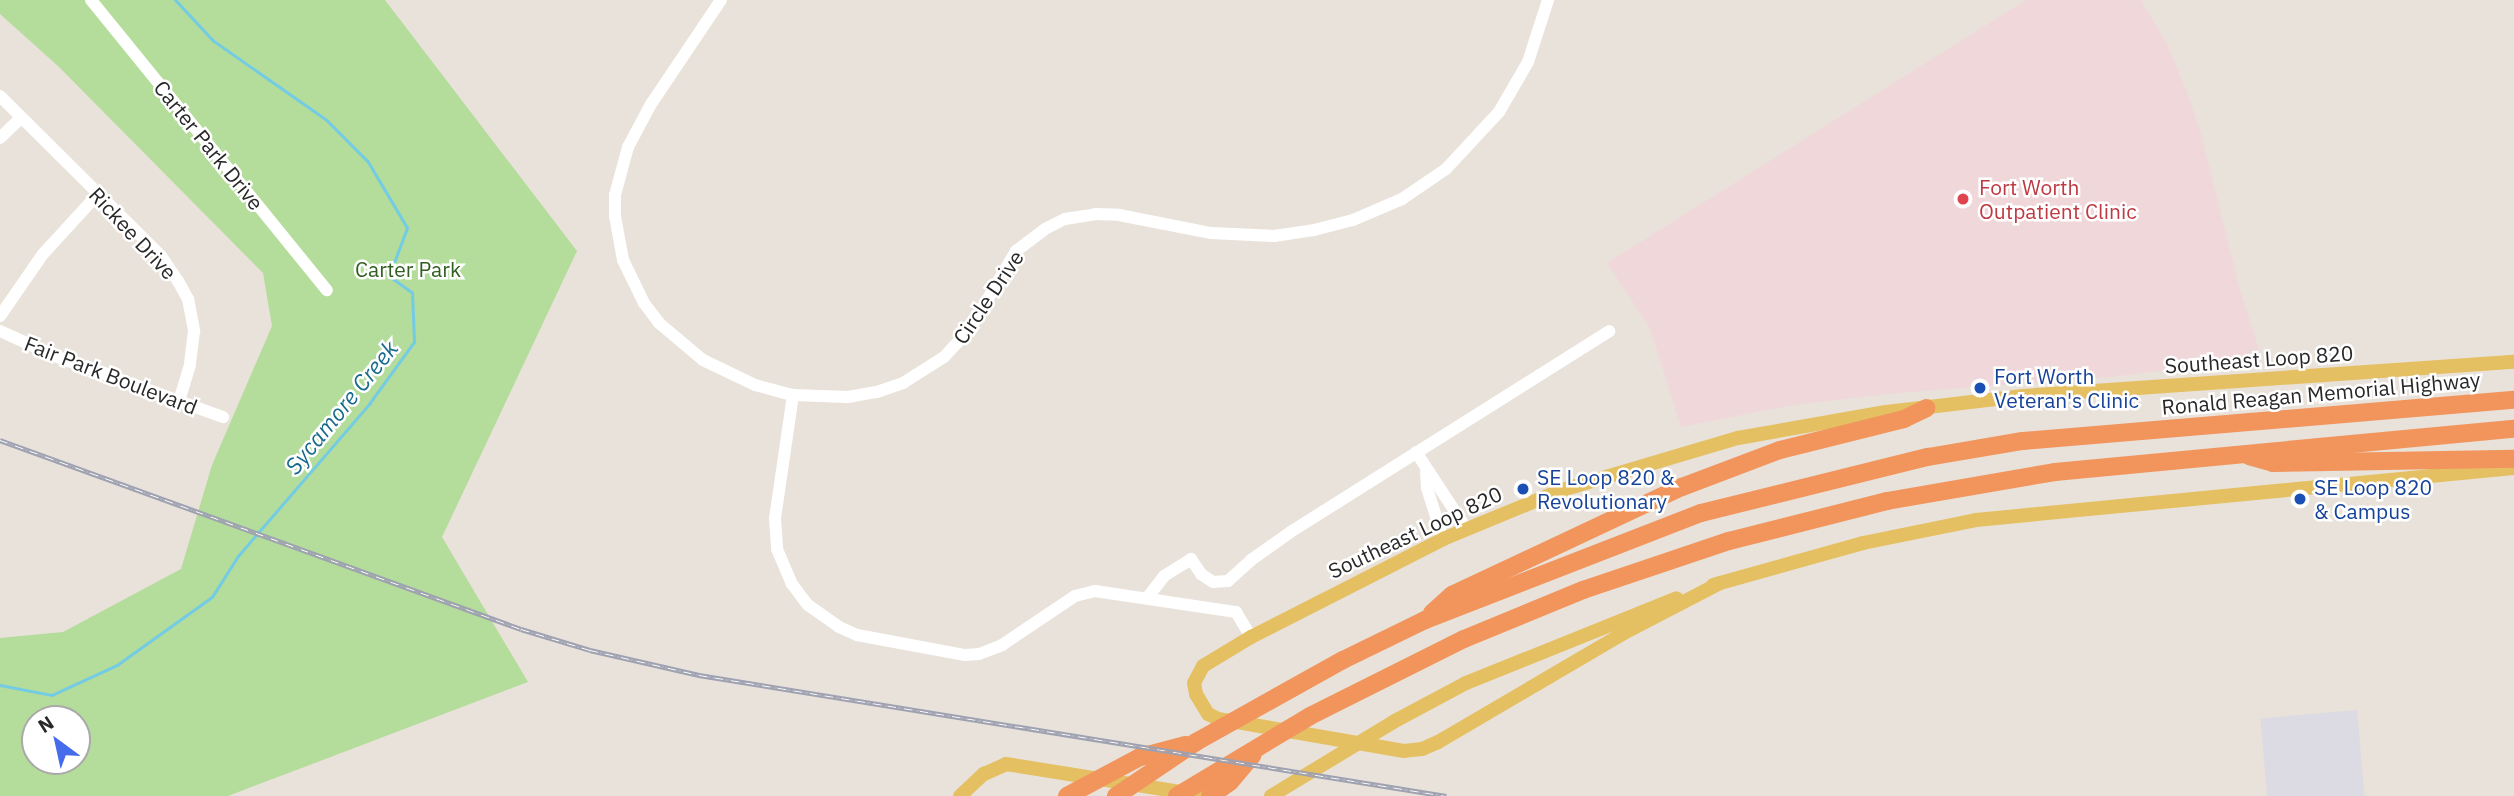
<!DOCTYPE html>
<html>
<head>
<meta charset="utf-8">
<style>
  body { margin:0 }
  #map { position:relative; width:2514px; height:796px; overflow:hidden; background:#e9e2da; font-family:"IBM Plex Sans",sans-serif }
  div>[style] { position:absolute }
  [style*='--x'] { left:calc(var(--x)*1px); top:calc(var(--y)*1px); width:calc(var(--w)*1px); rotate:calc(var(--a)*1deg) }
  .industrial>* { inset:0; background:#dcdae2; transform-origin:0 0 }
  .medical>* { inset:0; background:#f0d7da }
  .green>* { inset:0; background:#b4dc9a }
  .stream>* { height:2.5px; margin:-1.25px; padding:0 1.25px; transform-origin:1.25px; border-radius:1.25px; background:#74cce4 }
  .minor>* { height:12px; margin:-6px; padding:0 6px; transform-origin:6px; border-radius:6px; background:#fff }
  .major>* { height:14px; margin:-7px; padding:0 7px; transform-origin:7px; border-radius:7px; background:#e5c063 }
  .highway>* { height:18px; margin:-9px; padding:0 9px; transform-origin:9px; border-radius:9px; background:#f1955d }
  .rail>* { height:5px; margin-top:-2.5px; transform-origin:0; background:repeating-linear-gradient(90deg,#fff 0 8px,#9ea1b1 0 16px); box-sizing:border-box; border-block:2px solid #9ea1b1 }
  .dots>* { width:19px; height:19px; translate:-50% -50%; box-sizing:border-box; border:4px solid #fff; border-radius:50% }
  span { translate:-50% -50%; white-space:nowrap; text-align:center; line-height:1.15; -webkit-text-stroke:5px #fff; paint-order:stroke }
  .street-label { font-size:21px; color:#282828 }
  .health-label { font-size:21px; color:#be3a42 }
  .left { translate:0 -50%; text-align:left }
  .park-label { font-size:21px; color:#2f5e1f }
  .transit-label { font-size:21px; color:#164399 }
  .water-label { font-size:23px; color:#176a8c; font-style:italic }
  .north { position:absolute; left:21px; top:705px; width:70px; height:70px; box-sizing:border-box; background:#fff; border:2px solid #a9a9a9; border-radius:50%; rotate:327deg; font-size:19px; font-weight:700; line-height:28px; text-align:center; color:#282828 }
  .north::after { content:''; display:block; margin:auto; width:24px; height:32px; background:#456deb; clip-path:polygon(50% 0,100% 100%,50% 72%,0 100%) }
</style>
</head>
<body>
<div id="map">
  <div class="industrial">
    <div style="left:2357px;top:710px;width:86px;height:97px;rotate:85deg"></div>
  </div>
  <div class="medical">
    <div style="clip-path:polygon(2026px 0,2141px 0,2169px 48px,2187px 92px,2201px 134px,2240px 290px,2262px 359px,2110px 377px,1897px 393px,1793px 405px,1681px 427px,1650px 328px,1607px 263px)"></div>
  </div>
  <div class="green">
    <div style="clip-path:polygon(evenodd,0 0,385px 0,577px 251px,442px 537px,528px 682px,228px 796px,0 796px,0 638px,63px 632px,181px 569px,212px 465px,272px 326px,263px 273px,59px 67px,0 14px,0 0,35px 719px,77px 719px,77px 761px,35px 761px,35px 719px)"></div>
  </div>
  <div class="stream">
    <div style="--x:0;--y:685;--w:53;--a:10.9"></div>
    <div style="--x:52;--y:695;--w:72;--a:-24.8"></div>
    <div style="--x:117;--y:665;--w:117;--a:-35.6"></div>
    <div style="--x:212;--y:597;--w:49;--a:-57.6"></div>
    <div style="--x:238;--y:556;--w:201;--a:-49.2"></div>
    <div style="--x:369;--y:404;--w:77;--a:-54"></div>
    <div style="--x:414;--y:342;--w:49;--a:-92.3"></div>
    <div style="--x:412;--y:293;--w:29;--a:-144"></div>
    <div style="--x:389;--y:276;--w:51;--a:-69.4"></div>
    <div style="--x:407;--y:228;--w:77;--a:-120.6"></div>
    <div style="--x:368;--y:162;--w:59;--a:-135"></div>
    <div style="--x:326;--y:120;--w:138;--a:-145"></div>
    <div style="--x:213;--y:41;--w:56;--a:-132.8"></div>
  </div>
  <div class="minor">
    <div style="--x:91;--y:0;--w:374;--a:50.9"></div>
    <div style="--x:721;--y:0;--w:125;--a:123.9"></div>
    <div style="--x:651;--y:104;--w:49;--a:118.1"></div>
    <div style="--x:628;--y:147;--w:50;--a:105.2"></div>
    <div style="--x:615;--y:195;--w:21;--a:90"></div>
    <div style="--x:615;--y:216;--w:45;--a:79.7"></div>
    <div style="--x:623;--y:260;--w:48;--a:64"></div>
    <div style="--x:644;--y:303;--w:25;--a:53"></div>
    <div style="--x:659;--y:323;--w:57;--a:40.1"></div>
    <div style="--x:703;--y:360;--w:58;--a:25.7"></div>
    <div style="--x:755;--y:385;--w:39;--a:15"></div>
    <div style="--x:793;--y:395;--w:55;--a:2.1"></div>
    <div style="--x:848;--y:397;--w:29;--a:-10"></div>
    <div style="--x:877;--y:392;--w:28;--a:-19"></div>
    <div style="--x:903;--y:383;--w:49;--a:-32.4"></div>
    <div style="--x:944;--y:357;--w:38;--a:-47"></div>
    <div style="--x:970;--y:329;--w:91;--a:-59.5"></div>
    <div style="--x:1016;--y:251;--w:36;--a:-37"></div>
    <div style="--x:1045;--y:229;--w:22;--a:-27"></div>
    <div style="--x:1065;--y:219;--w:30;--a:-9"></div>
    <div style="--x:1095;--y:214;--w:24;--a:2"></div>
    <div style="--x:1119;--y:215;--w:94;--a:11.1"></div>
    <div style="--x:1211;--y:233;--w:63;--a:2.7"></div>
    <div style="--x:1274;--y:236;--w:40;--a:-8.5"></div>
    <div style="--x:1314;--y:230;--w:40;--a:-14.4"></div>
    <div style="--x:1353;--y:220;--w:53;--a:-23.2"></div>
    <div style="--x:1402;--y:199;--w:53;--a:-34.3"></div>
    <div style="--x:1446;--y:169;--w:78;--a:-47.1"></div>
    <div style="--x:1499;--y:112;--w:58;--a:-59.9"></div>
    <div style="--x:1528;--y:62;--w:65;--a:-72.1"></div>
    <div style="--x:0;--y:96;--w:227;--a:44.8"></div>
    <div style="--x:161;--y:256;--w:30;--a:56"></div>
    <div style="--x:178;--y:281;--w:21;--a:61"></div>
    <div style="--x:188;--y:299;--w:33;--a:79"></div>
    <div style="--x:194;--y:331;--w:34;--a:97"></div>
    <div style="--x:190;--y:365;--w:37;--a:107"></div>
    <div style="--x:0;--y:138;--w:29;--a:-44"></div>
    <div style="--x:0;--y:316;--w:75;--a:-55.3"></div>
    <div style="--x:43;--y:254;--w:81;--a:-47.5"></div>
    <div style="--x:0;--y:331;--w:60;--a:24.4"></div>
    <div style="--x:55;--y:356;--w:179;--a:20"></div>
    <div style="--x:793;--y:395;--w:124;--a:98.3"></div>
    <div style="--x:775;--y:518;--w:31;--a:86"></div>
    <div style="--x:777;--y:549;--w:38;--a:67"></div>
    <div style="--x:792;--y:584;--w:26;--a:53"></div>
    <div style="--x:808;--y:605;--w:38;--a:35"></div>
    <div style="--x:839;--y:627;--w:20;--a:24"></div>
    <div style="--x:857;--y:635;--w:110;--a:10.5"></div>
    <div style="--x:965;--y:655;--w:14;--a:-4"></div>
    <div style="--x:979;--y:654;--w:25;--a:-21"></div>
    <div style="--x:1002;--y:645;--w:88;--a:-33.9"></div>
    <div style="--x:1075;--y:596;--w:21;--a:-14"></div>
    <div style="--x:1095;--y:591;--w:143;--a:8.5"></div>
    <div style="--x:1236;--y:612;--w:29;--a:59"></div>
    <div style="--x:1416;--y:452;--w:91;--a:56.7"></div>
    <div style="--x:1426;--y:472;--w:16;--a:86"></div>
    <div style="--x:1427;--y:488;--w:53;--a:72.6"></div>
    <div style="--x:1147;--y:598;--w:28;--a:-52"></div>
    <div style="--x:1164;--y:576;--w:32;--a:-32"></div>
    <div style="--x:1191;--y:559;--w:18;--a:56"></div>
    <div style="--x:1201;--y:574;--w:14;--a:34"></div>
    <div style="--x:1213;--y:582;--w:15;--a:-4"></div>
    <div style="--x:1228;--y:581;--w:31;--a:-42"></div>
    <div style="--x:1251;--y:560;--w:50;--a:-35.3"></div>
    <div style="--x:1292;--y:531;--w:375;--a:-32.2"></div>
  </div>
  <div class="major">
    <div style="--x:1720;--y:583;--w:108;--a:152.5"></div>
    <div style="--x:1624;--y:633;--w:216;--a:149.6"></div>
    <div style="--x:1438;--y:742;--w:17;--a:156"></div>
    <div style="--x:1422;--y:749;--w:18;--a:174"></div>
    <div style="--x:1404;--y:751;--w:189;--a:-170.2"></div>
    <div style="--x:1218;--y:719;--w:11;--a:-153"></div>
    <div style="--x:1208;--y:714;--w:23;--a:-121"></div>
    <div style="--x:1196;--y:694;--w:11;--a:-100"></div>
    <div style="--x:1194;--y:683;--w:19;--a:-62"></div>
    <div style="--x:1203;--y:666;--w:56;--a:-31.1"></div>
    <div style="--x:1251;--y:637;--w:216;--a:-27"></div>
    <div style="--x:1443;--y:539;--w:129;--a:-22.4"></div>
    <div style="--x:1562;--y:490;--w:184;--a:-16.5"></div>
    <div style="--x:1738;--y:438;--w:150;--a:-10"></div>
    <div style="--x:1886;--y:412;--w:138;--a:-6.7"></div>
    <div style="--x:2023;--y:396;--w:492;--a:-4"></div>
    <div style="--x:1713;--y:585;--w:156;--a:-15.6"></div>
    <div style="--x:1863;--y:543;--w:115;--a:-11.5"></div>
    <div style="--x:1976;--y:520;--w:541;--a:-5.52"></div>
    <div style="--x:960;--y:796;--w:33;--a:-43"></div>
    <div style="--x:984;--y:774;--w:24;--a:-24"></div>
    <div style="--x:1006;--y:764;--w:202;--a:9.1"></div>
    <div style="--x:1271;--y:796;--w:143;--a:-31.2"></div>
    <div style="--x:1393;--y:722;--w:83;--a:-28.1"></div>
    <div style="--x:1466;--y:683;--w:227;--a:-21.9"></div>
  </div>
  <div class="highway">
    <div style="--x:2249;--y:456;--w:25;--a:16"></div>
    <div style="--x:2273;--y:463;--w:241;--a:-1"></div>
    <div style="--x:1432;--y:613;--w:27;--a:-42"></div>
    <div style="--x:1452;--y:595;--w:254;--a:-25.2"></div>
    <div style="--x:1682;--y:487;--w:105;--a:-20.7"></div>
    <div style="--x:1780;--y:450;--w:128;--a:-14"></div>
    <div style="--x:1904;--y:419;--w:25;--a:-26"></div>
    <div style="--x:1067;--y:796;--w:83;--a:-28.1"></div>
    <div style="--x:1140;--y:757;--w:47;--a:-14.9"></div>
    <div style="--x:1116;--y:796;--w:97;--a:-34"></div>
    <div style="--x:1196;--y:742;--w:168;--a:-29.2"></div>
    <div style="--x:1343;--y:660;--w:91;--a:-26"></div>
    <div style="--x:1425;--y:620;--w:296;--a:-21.2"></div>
    <div style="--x:1701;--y:513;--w:234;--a:-13.9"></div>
    <div style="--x:1928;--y:457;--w:96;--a:-9.6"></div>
    <div style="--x:2023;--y:441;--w:493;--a:-4.8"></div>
    <div style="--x:1177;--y:796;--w:155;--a:-31"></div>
    <div style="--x:1310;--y:716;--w:172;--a:-26.6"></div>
    <div style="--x:1464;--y:639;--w:129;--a:-22.4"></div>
    <div style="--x:1583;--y:590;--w:154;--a:-18.6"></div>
    <div style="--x:1729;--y:541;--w:163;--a:-14.2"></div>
    <div style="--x:1887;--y:501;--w:170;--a:-9.8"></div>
    <div style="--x:2055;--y:472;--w:461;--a:-5.4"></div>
    <div style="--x:1210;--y:796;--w:24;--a:-35"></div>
    <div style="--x:1230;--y:782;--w:35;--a:-50"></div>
  </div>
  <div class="rail">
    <div style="--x:0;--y:440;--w:554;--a:19.94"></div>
    <div style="--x:521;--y:629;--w:72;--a:16.9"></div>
    <div style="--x:590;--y:650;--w:112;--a:12.9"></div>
    <div style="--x:699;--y:675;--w:757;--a:9.2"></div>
  </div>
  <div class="dots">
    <div style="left:1963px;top:199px;background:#e0444e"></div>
    <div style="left:1980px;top:388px;background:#1a4fb4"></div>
    <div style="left:1523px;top:489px;background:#1a4fb4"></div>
    <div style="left:2300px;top:499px;background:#1a4fb4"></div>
  </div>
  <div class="street-label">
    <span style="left:209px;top:145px;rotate:51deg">Carter Park Drive</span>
    <span style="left:133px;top:233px;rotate:47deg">Rickee Drive</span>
    <span style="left:988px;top:297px;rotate:-56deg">Circle Drive</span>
    <span style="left:2259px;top:359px;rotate:-4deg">Southeast Loop 820</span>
    <span style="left:111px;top:375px;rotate:21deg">Fair Park Boulevard</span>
    <span style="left:2321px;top:393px;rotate:-5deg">Ronald Reagan Memorial Highway</span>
    <span style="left:1415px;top:532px;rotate:-25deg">Southeast Loop 820</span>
  </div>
  <div class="health-label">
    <span class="left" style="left:1979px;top:199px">Fort Worth<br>Outpatient Clinic</span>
  </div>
  <div class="park-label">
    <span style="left:408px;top:269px">Carter Park</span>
  </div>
  <div class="transit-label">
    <span class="left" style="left:1994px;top:388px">Fort Worth<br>Veteran's Clinic</span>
    <span class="left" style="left:1537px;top:489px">SE Loop 820 &amp;<br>Revolutionary</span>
    <span class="left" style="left:2314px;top:499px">SE Loop 820<br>&amp; Campus</span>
  </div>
  <div class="water-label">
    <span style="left:341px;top:407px;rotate:-51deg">Sycamore Creek</span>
  </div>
  <div class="north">N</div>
</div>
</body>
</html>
